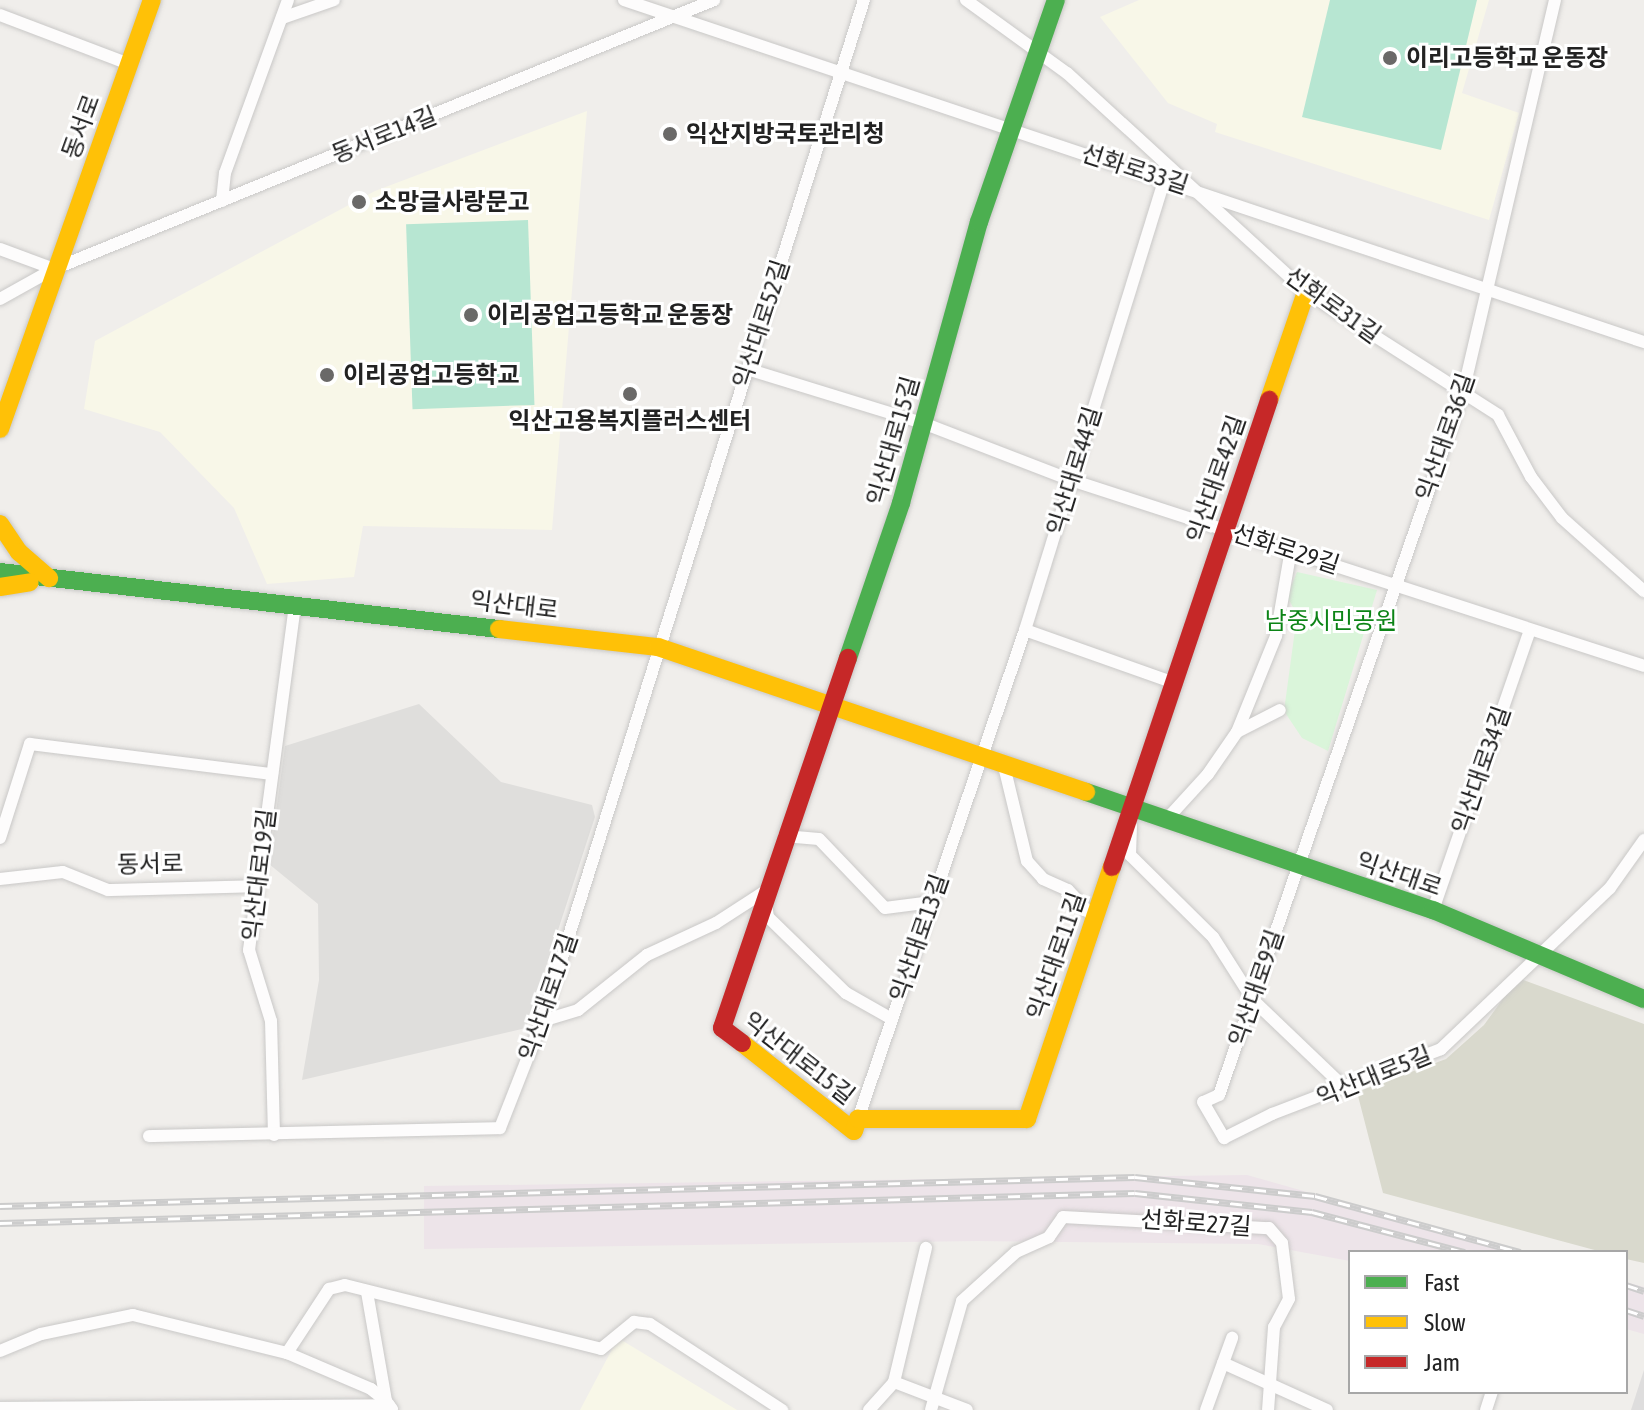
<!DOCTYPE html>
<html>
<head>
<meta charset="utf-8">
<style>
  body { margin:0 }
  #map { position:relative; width:1644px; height:1410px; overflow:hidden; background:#f0eeeb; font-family:"Asap Condensed","Noto Sans KR",sans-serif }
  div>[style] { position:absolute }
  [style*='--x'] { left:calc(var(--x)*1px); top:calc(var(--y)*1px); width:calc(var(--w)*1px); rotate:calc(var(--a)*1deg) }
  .residential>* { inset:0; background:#dfdedc }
  .industrial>* { inset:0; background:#ede4e9 }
  .education>* { inset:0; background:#f8f7e8 }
  .construction>* { inset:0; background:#d9d9cd }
  .park>* { inset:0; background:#daf5da }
  .pitch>* { inset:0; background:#b7e6d2; transform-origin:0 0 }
  .pier>* { inset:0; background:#dedddd }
  .roads { filter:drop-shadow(0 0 2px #c9c8c7) drop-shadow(0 0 2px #c9c8c7) }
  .street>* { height:12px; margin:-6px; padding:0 6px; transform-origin:6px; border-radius:6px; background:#fdfcfc }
  .fast>* { height:18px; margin:-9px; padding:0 9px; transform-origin:9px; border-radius:9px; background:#4caf50 }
  .slow>* { height:18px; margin:-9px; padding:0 9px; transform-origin:9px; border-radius:9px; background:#ffc107 }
  .jam>* { height:18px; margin:-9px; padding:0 9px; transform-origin:9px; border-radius:9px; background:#c62828 }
  .rail>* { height:7px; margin-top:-3.5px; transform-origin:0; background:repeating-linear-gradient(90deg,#fff 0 12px,#ccc 0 24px); box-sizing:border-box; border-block:2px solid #ccc }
  .dots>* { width:22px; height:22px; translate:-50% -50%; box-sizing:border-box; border:4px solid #fff; border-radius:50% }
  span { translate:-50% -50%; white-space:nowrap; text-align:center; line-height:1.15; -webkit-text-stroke:6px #fff; paint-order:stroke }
  .poi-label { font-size:24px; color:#222; font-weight:700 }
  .left { translate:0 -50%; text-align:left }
  .street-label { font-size:24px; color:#222 }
  .park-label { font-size:24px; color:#0c8416 }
  .legend { position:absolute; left:1348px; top:1250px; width:280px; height:144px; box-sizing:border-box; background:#fff; border:2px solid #a7a7a7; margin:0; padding:10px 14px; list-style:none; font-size:24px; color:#222 }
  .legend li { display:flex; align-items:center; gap:16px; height:40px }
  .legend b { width:40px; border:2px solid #a7a7a7 }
</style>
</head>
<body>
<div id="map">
  <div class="residential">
    <div style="clip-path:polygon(419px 704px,501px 782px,592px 805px,595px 817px,526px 1028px,302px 1080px,319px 980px,318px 904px,269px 864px,285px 746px)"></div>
  </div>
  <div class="industrial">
    <div style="clip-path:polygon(1247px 1175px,1519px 1252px,1350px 1252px,1350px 1261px,1258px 1244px,977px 1241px,424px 1249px,424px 1186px)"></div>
    <div style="clip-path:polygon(1626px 1282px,1644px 1287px,1644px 1334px,1626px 1329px)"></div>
  </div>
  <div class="education">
    <div style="clip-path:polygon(1139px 0,1489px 0,1462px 93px,1519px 113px,1489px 220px,1215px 132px,1217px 124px,1168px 103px,1100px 17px)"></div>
    <div style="clip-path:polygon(587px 111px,552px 530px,363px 526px,354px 577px,267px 584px,234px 508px,160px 432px,84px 409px,95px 341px,375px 191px)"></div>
    <div style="clip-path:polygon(618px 1338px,737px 1410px,580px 1410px)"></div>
  </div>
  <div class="construction">
    <div style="clip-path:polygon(1518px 978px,1644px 1024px,1644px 1263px,1626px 1259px,1626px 1252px,1602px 1252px,1383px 1193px,1357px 1092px,1446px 1059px,1484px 1025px)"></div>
  </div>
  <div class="park">
    <div style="clip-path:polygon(1297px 572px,1377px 590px,1328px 751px,1302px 738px,1284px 711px,1297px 615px,1287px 596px)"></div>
  </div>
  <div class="pitch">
    <div style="clip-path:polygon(1330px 0,1477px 0,1441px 150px,1302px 117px)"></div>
    <div style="left:528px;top:220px;width:185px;height:122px;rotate:88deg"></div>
  </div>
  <div class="pier">
    <div style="clip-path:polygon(1644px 1370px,1644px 1410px,1631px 1410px)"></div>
  </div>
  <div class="roads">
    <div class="street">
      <div style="--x:624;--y:0;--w:1076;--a:18.54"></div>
      <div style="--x:966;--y:0;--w:125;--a:35.9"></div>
      <div style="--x:1067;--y:73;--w:324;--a:42.5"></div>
      <div style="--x:1306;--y:292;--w:228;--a:32.6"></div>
      <div style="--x:1498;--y:415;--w:70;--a:62"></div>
      <div style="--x:1531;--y:477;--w:51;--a:52.9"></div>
      <div style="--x:1562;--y:518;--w:110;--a:41.7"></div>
      <div style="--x:1555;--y:0;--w:403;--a:103.2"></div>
      <div style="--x:1463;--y:392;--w:744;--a:109.14"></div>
      <div style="--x:1219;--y:1095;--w:17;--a:156"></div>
      <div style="--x:1203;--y:1102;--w:42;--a:59.7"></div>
      <div style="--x:1224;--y:1138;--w:54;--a:-26.6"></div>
      <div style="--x:1272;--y:1114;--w:181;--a:-21"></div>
      <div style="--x:1441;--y:1049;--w:233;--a:-43.6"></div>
      <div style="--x:1610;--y:888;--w:59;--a:-54.7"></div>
      <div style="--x:0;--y:15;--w:138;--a:20.8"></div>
      <div style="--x:282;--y:18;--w:55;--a:-19.1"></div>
      <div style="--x:222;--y:201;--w:28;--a:-84"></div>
      <div style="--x:225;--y:173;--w:184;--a:-70"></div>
      <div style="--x:0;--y:249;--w:58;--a:20.3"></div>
      <div style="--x:0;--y:299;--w:62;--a:-29.1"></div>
      <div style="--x:54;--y:269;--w:713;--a:-22.17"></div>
      <div style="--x:747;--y:369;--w:184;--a:17.1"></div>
      <div style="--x:923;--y:423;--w:159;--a:21.1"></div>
      <div style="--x:1071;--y:480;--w:602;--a:17.98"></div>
      <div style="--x:1025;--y:630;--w:159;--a:19.5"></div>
      <div style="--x:1237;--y:732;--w:104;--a:-67.9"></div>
      <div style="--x:1276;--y:636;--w:88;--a:-80.2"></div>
      <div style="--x:1004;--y:766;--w:98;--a:76.4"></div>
      <div style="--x:1027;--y:861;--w:24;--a:48"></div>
      <div style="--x:1043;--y:879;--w:27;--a:24"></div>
      <div style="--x:1068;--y:890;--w:38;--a:47"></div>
      <div style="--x:1166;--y:820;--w:62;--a:-47.6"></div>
      <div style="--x:1208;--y:774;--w:51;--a:-55.4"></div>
      <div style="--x:1237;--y:732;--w:48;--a:-27.1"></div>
      <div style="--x:1131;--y:826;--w:29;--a:92"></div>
      <div style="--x:1130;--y:855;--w:117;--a:44.7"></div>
      <div style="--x:1213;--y:937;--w:75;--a:57.6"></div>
      <div style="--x:1253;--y:1000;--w:129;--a:43.7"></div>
      <div style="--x:784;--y:836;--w:35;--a:5"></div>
      <div style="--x:819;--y:839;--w:95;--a:46.3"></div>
      <div style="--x:885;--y:908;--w:47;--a:-7.3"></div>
      <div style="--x:0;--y:838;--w:99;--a:-72.3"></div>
      <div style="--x:30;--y:744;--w:244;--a:7.1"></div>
      <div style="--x:0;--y:879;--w:63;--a:-6.3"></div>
      <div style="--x:63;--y:872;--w:48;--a:21.8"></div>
      <div style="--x:108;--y:890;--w:149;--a:-1.5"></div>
      <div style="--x:1433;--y:910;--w:296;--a:-70.9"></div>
      <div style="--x:542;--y:1021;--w:38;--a:-17"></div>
      <div style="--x:578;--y:1010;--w:88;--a:-38.6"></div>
      <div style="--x:647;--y:955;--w:76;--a:-24.9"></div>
      <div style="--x:716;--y:923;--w:57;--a:-32.9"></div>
      <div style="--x:764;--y:892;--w:25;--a:81"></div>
      <div style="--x:768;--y:917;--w:109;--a:44.3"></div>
      <div style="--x:846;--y:993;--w:53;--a:29.5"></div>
      <div style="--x:858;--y:1119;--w:517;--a:-71.14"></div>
      <div style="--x:1025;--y:630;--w:468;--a:-72.8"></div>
      <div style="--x:274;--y:1135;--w:114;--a:-91.5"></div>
      <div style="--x:271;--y:1021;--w:74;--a:-107.2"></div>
      <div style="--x:249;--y:950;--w:350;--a:-82.4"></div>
      <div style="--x:149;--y:1136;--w:351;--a:-1.3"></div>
      <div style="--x:500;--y:1128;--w:115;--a:-68.6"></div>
      <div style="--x:542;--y:1021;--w:1071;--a:-72.5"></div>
      <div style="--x:367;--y:1292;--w:111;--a:80.1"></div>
      <div style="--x:386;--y:1401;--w:10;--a:53"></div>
      <div style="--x:0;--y:1351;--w:44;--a:-22.5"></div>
      <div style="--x:41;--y:1334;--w:94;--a:-11.7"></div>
      <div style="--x:133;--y:1315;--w:159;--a:13.9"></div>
      <div style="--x:287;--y:1353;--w:77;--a:-56.7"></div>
      <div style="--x:329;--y:1289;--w:16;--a:-14"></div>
      <div style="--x:345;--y:1285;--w:264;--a:14"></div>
      <div style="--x:601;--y:1349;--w:43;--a:-39.3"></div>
      <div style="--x:634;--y:1322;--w:16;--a:7"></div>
      <div style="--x:650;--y:1324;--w:158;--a:33.1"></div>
      <div style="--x:287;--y:1353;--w:91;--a:23.2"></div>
      <div style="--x:371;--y:1389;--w:19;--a:39"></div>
      <div style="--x:1223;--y:1363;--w:114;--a:24.3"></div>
      <div style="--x:894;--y:1382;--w:138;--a:-76.6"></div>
      <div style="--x:0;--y:1408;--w:389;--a:-0.4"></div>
      <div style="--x:869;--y:1410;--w:38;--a:-48"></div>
      <div style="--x:894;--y:1382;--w:78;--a:21"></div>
      <div style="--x:931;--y:1410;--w:113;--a:-74.1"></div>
      <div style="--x:962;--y:1301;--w:73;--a:-42.2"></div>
      <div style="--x:1016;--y:1252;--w:36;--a:-24"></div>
      <div style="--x:1049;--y:1237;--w:24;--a:-55"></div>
      <div style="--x:1063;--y:1217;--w:206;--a:3.1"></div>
      <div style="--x:1269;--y:1228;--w:20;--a:49"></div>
      <div style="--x:1282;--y:1243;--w:56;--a:82.9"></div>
      <div style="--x:1289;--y:1299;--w:32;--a:118"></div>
      <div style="--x:1274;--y:1327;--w:83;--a:94.1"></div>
      <div style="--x:1206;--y:1410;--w:77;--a:-70.1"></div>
      <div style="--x:1486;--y:1410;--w:19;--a:-72"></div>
    </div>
    <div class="fast">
      <div style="--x:0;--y:572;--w:502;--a:6.52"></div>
      <div style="--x:848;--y:658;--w:164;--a:-71.1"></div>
      <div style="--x:901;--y:503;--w:292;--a:-74.5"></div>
      <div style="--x:979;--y:222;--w:235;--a:-70.9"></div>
      <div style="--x:1086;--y:792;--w:367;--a:18.8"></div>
      <div style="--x:1433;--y:910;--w:229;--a:22.9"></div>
    </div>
    <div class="slow">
      <div style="--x:1269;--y:400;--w:114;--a:-71.1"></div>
      <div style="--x:0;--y:429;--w:455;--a:-70.5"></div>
      <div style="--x:0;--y:524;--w:34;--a:56"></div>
      <div style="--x:19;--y:552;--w:40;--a:41"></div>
      <div style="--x:0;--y:587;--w:30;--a:-9"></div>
      <div style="--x:499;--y:629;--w:160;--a:6.5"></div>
      <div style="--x:658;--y:647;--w:452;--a:18.7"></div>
      <div style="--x:742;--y:1043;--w:142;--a:38.2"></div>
      <div style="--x:854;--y:1131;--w:13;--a:-72"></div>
      <div style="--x:858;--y:1119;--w:169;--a:0"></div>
      <div style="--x:1027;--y:1119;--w:266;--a:-71.4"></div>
    </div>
    <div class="jam">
      <div style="--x:1112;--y:867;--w:493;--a:-71.4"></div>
      <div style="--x:742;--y:1043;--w:25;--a:-143"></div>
      <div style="--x:722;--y:1028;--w:391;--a:-71.2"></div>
    </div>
  </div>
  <div class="rail">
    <div style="--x:0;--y:1206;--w:1135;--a:-1.46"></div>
    <div style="--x:1135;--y:1177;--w:181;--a:6"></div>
    <div style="--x:1315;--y:1196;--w:213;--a:15.3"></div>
    <div style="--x:0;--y:1223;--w:1135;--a:-1.51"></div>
    <div style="--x:1135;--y:1193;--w:178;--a:6.1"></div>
    <div style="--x:1312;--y:1212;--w:158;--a:14.7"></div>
    <div style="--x:1626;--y:1285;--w:19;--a:18"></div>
    <div style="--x:1626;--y:1310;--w:19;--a:18"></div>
  </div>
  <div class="dots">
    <div style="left:1390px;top:58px;background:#6a6968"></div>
    <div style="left:670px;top:134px;background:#6a6968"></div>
    <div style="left:359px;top:202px;background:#6a6968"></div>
    <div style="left:471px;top:315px;background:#6a6968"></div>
    <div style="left:327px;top:375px;background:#6a6968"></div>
    <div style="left:630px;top:394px;background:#6a6968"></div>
  </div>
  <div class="poi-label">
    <span class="left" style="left:1406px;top:58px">이리고등학교 운동장</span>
    <span class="left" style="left:686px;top:134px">익산지방국토관리청</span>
    <span class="left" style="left:375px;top:202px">소망글사랑문고</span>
    <span class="left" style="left:487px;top:315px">이리공업고등학교 운동장</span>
    <span class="left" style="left:343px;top:375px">이리공업고등학교</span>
    <span style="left:630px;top:421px">익산고용복지플러스센터</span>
  </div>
  <div class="street-label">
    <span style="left:81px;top:127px;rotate:-70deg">동서로</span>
    <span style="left:384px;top:135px;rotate:-22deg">동서로14길</span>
    <span style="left:1135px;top:169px;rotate:18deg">선화로33길</span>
    <span style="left:1333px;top:305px;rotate:36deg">선화로31길</span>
    <span style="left:761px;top:324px;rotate:-72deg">익산대로52길</span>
    <span style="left:1445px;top:437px;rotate:-71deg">익산대로36길</span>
    <span style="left:893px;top:441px;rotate:-74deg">익산대로15길</span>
    <span style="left:1074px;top:471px;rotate:-73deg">익산대로44길</span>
    <span style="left:1216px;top:479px;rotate:-71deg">익산대로42길</span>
    <span style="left:1286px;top:549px;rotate:18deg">선화로29길</span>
    <span style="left:514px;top:605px;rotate:7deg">익산대로</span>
    <span style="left:1481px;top:770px;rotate:-71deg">익산대로34길</span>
    <span style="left:150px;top:864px;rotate:-1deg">동서로</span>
    <span style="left:1399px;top:874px;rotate:19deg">익산대로</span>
    <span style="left:259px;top:875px;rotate:-83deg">익산대로19길</span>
    <span style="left:919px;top:938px;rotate:-71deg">익산대로13길</span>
    <span style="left:1056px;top:956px;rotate:-71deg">익산대로11길</span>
    <span style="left:1256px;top:988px;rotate:-71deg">익산대로9길</span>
    <span style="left:548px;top:997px;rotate:-71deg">익산대로17길</span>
    <span style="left:799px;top:1058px;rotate:38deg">익산대로15길</span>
    <span style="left:1374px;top:1076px;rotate:-22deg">익산대로5길</span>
    <span style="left:1196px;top:1223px;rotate:4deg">선화로27길</span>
  </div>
  <div class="park-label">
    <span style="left:1331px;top:621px">남중시민공원</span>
  </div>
  <ul class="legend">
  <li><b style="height:10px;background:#4caf50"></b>Fast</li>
  <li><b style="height:10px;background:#ffc107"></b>Slow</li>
  <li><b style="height:10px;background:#c62828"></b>Jam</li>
  </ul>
</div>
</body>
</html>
